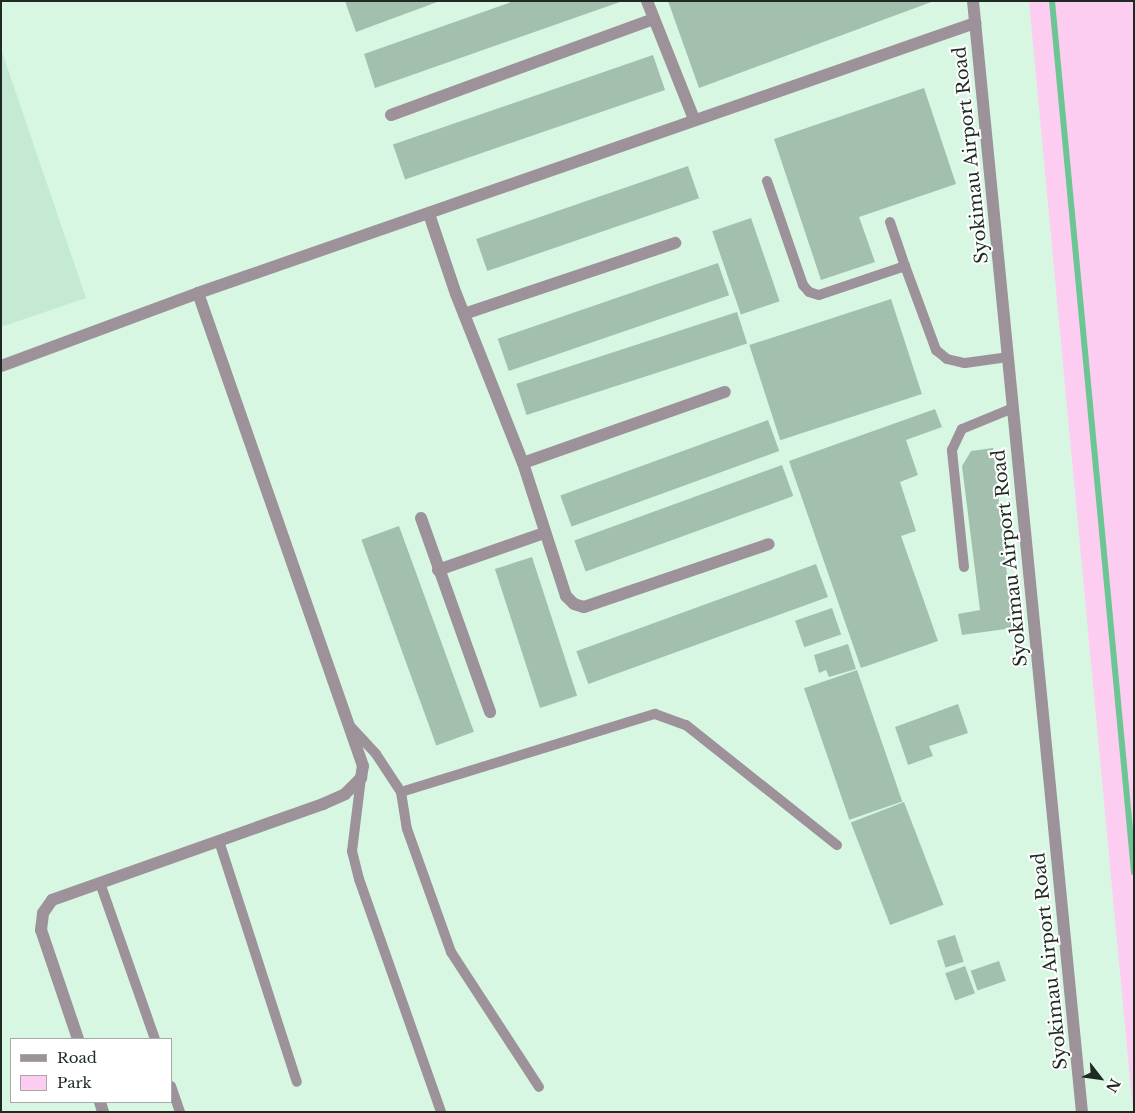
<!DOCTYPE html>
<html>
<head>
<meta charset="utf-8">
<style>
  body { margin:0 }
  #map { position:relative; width:1135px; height:1113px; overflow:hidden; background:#d8f7e3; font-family:"Libre Baskerville",serif }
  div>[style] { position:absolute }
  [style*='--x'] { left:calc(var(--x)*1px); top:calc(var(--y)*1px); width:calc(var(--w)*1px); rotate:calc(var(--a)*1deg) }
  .built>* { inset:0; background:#c5ead3 }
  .green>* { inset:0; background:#fdcdf1 }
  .stream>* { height:6px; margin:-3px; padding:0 3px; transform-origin:3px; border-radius:3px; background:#6bc693 }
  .building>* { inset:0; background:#a2c0ad; transform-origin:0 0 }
  .service>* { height:10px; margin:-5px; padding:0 5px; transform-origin:5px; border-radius:5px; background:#9d929a }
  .minor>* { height:12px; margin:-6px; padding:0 6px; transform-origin:6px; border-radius:6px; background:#9d929a }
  span { translate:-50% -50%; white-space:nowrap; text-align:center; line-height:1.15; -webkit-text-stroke:4px #fff; paint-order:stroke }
  .street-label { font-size:18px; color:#1e2a23 }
  .frame { position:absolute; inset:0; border:2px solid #1e2a23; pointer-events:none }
  .legend { position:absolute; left:10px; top:1038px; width:162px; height:65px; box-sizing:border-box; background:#fff; border:1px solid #a5aaa7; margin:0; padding:6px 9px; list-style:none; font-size:15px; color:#1e2a23 }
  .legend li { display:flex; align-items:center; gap:10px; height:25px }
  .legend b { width:25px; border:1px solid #a5aaa7 }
  .north { position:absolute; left:1075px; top:1053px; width:50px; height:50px; -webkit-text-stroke:4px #fff; paint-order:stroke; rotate:120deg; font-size:14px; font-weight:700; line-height:20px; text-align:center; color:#1e2a23 }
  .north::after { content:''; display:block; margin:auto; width:18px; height:22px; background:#1e2a23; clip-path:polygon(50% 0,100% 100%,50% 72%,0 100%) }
</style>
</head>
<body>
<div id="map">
  <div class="built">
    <div style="clip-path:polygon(1px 49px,86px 298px,1px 327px)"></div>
  </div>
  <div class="green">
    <div style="clip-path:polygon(1029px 1px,1134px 1px,1134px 1112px,1133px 1112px)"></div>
  </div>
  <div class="stream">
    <div style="--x:1052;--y:1;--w:875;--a:84.62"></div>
  </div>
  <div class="building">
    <div style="clip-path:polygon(345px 1px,440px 1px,356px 32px)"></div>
    <div style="clip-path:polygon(514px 1px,620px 2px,375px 88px,364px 54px)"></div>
    <div style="clip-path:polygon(668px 1px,934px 1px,699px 88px)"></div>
    <div style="left:653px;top:55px;width:37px;height:275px;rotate:71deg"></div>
    <div style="clip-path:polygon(924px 88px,956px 184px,859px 217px,875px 262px,821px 280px,774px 139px)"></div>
    <div style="left:688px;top:166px;width:34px;height:224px;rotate:71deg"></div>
    <div style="left:751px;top:218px;width:88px;height:41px;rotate:71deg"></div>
    <div style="left:718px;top:263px;width:34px;height:233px;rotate:71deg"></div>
    <div style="left:891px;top:299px;width:100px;height:149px;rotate:72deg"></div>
    <div style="left:737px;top:312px;width:33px;height:232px;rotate:72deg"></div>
    <div style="clip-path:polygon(935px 409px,942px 427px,906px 440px,918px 475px,900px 482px,916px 531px,901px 536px,938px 641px,861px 668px,789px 461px)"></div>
    <div style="left:768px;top:420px;width:33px;height:221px;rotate:70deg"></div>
    <div style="clip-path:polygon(993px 448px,1013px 628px,962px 635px,958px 614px,980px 610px,962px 466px,971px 451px)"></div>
    <div style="left:782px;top:465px;width:33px;height:221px;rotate:70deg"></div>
    <div style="left:399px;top:526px;width:219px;height:40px;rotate:70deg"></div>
    <div style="left:532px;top:557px;width:146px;height:39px;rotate:72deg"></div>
    <div style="left:816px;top:564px;width:35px;height:255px;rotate:70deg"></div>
    <div style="left:832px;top:608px;width:28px;height:39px;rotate:71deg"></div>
    <div style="clip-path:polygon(848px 644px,856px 669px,829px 677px,826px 670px,819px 673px,814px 655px)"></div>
    <div style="left:857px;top:670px;width:139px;height:56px;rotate:71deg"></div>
    <div style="clip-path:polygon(958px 704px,968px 733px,929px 746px,933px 756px,908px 765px,895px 727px)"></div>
    <div style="left:904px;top:802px;width:110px;height:57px;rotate:69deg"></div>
    <div style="left:955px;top:935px;width:28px;height:19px;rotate:72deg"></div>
    <div style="left:999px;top:961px;width:21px;height:30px;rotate:71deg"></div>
    <div style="left:965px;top:966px;width:29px;height:21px;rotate:70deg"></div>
  </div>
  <div class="service">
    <div style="--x:767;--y:181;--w:110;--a:70.9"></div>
    <div style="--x:803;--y:285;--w:9;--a:49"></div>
    <div style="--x:809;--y:292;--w:10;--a:17"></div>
    <div style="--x:819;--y:295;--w:91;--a:-18.6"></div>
    <div style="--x:905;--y:266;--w:90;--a:69.7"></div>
    <div style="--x:936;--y:350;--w:14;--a:39"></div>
    <div style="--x:947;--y:359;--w:18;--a:13"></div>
    <div style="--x:965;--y:363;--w:43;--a:-7.9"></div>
    <div style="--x:890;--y:222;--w:46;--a:71.2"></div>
    <div style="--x:964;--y:567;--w:118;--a:-95.9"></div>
    <div style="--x:952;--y:450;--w:23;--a:-65"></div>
    <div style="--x:962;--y:429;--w:55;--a:-22.4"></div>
    <div style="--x:351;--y:727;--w:37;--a:47"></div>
    <div style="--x:376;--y:754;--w:45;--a:56.7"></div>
    <div style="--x:401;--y:792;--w:266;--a:-17.1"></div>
    <div style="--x:655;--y:714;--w:33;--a:20"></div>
    <div style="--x:686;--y:725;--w:193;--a:38.5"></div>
    <div style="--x:361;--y:778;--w:74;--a:97"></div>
    <div style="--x:352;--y:851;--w:29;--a:76"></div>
    <div style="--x:359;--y:879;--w:247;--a:70.6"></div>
    <div style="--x:401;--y:792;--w:37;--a:81"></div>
    <div style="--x:407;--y:829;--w:131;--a:70.3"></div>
    <div style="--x:451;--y:952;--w:161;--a:56.9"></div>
    <div style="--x:219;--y:841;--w:253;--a:72.1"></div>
    <div style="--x:100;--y:883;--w:165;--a:70.6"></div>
    <div style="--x:171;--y:1086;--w:28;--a:71"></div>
  </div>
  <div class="minor">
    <div style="--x:647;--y:1;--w:127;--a:68.3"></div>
    <div style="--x:973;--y:1;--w:1116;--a:84.4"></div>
    <div style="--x:391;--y:115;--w:280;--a:-20.1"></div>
    <div style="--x:429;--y:214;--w:84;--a:71.4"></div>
    <div style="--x:456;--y:294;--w:182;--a:68.4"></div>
    <div style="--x:523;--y:463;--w:140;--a:72.1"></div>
    <div style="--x:566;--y:596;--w:11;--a:45"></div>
    <div style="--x:574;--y:604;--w:10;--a:17"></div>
    <div style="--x:584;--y:607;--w:195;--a:-18.8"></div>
    <div style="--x:464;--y:314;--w:223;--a:-18.6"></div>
    <div style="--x:1;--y:366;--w:210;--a:-20.3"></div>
    <div style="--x:198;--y:293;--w:823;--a:-19.16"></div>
    <div style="--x:523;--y:463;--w:214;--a:-19.4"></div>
    <div style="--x:421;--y:518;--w:206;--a:70.4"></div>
    <div style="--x:438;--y:570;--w:112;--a:-19.2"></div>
    <div style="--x:78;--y:1039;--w:115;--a:-108.7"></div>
    <div style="--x:41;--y:930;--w:17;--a:-83"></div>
    <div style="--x:43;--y:913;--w:16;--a:-55"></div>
    <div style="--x:52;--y:900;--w:288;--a:-19.5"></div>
    <div style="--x:323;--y:804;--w:24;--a:-24"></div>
    <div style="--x:345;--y:794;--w:23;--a:-45"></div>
    <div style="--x:361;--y:778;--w:12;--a:-81"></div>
    <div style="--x:363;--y:766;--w:501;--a:-109.23"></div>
    <div style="--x:100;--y:1102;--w:10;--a:73"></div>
  </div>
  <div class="street-label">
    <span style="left:971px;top:155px;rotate:-96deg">Syokimau Airport Road</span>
    <span style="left:1010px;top:558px;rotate:-96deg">Syokimau Airport Road</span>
    <span style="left:1050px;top:961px;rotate:-96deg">Syokimau Airport Road</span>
  </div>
  <div class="frame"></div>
  <ul class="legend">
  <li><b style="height:6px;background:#9d929a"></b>Road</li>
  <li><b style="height:14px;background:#fdcdf1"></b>Park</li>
  </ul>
  <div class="north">N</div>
</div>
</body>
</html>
